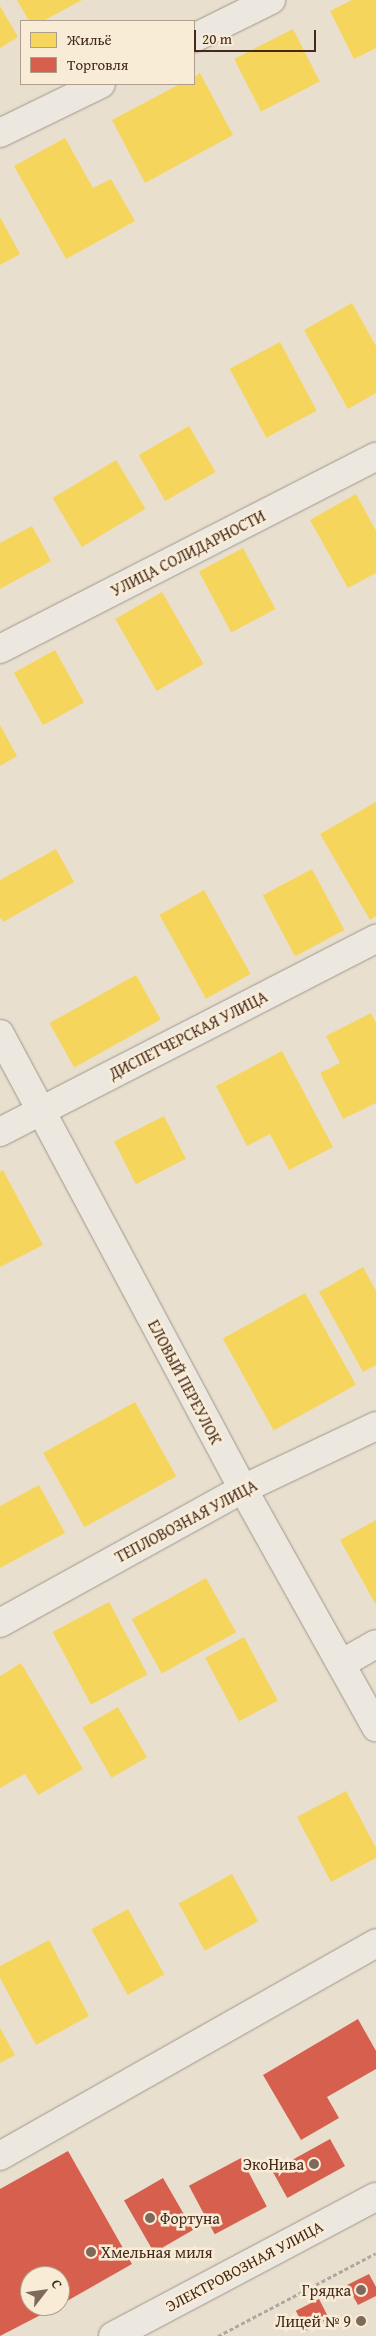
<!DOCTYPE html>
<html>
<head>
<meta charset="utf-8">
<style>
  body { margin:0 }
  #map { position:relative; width:376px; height:2336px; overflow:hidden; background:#e9dfce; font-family:"Gentium Book Plus",serif }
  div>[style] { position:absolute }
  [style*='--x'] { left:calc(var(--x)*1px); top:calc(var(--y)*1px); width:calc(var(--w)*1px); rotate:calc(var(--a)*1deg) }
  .homes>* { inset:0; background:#f6d55c; transform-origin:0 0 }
  .shops>* { inset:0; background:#d6604d; transform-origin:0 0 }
  .path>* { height:3px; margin-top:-1.5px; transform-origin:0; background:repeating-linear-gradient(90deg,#aea8a0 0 4px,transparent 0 6.5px) }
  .roads { filter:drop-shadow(0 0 1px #9f968b) drop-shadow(0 0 1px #9f968b) }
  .minor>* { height:28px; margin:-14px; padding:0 14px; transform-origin:14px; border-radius:14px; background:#ece8df }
  .dots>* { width:14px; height:14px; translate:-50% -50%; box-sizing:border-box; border:2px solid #f8ecd7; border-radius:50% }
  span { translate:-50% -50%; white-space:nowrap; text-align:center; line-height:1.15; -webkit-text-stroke:5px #f8ecd7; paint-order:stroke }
  .street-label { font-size:16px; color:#442a1c }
  .poi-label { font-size:16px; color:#442a1c }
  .right { translate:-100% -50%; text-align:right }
  .left { translate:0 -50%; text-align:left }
  .legend { position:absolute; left:20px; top:20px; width:175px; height:65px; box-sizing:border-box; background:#f8ecd7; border:1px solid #b09e8c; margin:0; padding:6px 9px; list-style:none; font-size:15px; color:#442a1c }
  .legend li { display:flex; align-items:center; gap:10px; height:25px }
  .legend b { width:25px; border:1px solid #b09e8c }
  .north { position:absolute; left:20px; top:2266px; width:50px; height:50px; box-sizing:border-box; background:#f8ecd7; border:1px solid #b09e8c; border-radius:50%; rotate:60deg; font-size:14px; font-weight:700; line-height:20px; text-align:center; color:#442a1c }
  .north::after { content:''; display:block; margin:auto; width:18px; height:22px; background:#7e695a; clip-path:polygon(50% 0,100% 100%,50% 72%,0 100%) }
  .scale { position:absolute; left:194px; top:30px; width:122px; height:22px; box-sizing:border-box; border:2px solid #442a1c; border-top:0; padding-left:6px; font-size:15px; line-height:18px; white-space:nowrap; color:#442a1c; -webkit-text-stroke:4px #f8ecd7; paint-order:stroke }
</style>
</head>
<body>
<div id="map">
  <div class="homes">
    <div style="clip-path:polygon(17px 0,82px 0,43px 21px,29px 21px)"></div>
    <div style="clip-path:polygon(352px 0,376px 0,376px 48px,354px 59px,330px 11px)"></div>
    <div style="clip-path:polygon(0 6px,18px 37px,0 48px)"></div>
    <div style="left:293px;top:29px;width:59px;height:66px;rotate:63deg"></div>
    <div style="clip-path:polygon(200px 73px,233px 135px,145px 183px,112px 120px,180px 84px,194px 84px,194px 77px)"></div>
    <div style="clip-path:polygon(65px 138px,93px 188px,111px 179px,135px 221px,66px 259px,14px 166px)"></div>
    <div style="clip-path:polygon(0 217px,20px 254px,0 265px)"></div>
    <div style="clip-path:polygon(352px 303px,376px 346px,376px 393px,348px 409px,304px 330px)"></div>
    <div style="left:280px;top:342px;width:78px;height:57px;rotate:62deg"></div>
    <div style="left:189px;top:426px;width:53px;height:58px;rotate:60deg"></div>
    <div style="left:116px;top:460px;width:57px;height:74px;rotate:59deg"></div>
    <div style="clip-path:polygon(356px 494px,376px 531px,376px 573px,348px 588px,310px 520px)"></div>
    <div style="clip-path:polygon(32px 526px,51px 561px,0 589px,0 543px)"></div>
    <div style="left:243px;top:548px;width:69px;height:50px;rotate:62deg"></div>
    <div style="left:162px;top:592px;width:83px;height:54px;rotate:60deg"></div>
    <div style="left:55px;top:650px;width:60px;height:47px;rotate:61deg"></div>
    <div style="clip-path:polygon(0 725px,17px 756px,0 766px)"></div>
    <div style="clip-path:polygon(376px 802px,376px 916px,370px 920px,320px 834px)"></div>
    <div style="clip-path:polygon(56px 849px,74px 882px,3px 922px,0 917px,0 880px)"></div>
    <div style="left:312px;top:869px;width:69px;height:56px;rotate:62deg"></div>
    <div style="left:204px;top:890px;width:96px;height:51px;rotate:61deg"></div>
    <div style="left:136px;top:975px;width:51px;height:99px;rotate:61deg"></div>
    <div style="clip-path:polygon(371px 1013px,376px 1023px,376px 1103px,343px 1119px,320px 1073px,340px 1063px,326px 1036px)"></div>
    <div style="clip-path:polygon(282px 1051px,333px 1147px,289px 1170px,270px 1134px,247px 1146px,216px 1086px)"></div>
    <div style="left:164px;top:1116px;width:48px;height:56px;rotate:63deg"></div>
    <div style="clip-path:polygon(3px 1170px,43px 1245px,0 1267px,0 1172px)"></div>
    <div style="clip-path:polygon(363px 1267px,376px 1291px,376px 1365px,363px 1372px,319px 1292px)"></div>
    <div style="left:305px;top:1293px;width:105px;height:94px;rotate:61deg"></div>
    <div style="left:135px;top:1402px;width:85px;height:105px;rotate:61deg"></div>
    <div style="clip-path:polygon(39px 1485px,65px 1533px,0 1568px,0 1506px)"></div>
    <div style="clip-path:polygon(376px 1520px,376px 1605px,340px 1540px)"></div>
    <div style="left:206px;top:1578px;width:62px;height:85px;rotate:61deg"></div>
    <div style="left:109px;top:1602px;width:82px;height:64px;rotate:62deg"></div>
    <div style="left:244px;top:1637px;width:72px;height:44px;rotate:62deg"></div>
    <div style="clip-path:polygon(21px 1663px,83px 1769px,38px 1795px,25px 1774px,0 1788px,0 1676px)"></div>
    <div style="left:118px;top:1707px;width:58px;height:41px;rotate:60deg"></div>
    <div style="clip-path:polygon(346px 1791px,376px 1848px,376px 1858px,331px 1882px,297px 1817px)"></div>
    <div style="left:232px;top:1874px;width:54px;height:61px;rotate:61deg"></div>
    <div style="left:128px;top:1909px;width:75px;height:42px;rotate:61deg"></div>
    <div style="clip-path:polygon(49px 1940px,89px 2016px,36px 2045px,0 1978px,0 1966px)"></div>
    <div style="clip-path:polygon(0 2028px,15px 2055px,0 2063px)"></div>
  </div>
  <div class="shops">
    <div style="clip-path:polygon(358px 2019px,376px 2051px,376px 2069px,327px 2097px,339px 2118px,301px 2140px,263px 2075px)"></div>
    <div style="left:330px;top:2139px;width:31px;height:66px;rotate:61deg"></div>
    <div style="clip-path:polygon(68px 2151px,132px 2264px,60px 2305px,60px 2276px,30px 2276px,30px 2306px,58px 2306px,0 2336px,0 2189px)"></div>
    <div style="left:241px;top:2158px;width:55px;height:59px;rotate:62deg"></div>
    <div style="left:163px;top:2178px;width:60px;height:45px;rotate:60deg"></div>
    <div style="clip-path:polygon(369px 2274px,376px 2287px,376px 2296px,358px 2305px,347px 2285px)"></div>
    <div style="left:319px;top:2299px;width:22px;height:26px;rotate:63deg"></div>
  </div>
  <div class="path">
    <div style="--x:218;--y:2336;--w:178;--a:-27.7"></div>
  </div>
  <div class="roads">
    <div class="minor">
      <div style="--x:194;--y:38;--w:86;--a:-26.3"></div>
      <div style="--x:0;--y:133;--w:112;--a:-25.9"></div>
      <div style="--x:0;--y:649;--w:422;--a:-27.1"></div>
      <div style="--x:0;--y:1034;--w:516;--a:61.89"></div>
      <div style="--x:243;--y:1489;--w:273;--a:60.8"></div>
      <div style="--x:0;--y:1132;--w:423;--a:-27.2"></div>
      <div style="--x:0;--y:1623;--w:277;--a:-28.9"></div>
      <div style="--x:243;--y:1489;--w:147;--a:-25.3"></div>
      <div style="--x:341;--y:1664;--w:40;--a:-29.7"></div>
      <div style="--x:0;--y:2156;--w:432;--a:-29.5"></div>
      <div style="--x:113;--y:2336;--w:297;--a:-27.9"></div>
    </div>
  </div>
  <div class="dots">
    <div style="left:314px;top:2164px;background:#7e695a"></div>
    <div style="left:150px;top:2218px;background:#7e695a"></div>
    <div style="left:91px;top:2252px;background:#7e695a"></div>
    <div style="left:361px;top:2290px;background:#7e695a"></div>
    <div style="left:361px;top:2321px;background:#7e695a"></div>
  </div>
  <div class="street-label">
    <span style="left:188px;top:553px;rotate:-27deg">УЛИЦА СОЛИДАРНОСТИ</span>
    <span style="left:188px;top:1035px;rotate:-27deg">ДИСПЕТЧЕРСКАЯ УЛИЦА</span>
    <span style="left:185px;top:1382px;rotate:62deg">ЕЛОВЫЙ ПЕРЕУЛОК</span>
    <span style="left:186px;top:1521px;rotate:-28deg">ТЕПЛОВОЗНАЯ УЛИЦА</span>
    <span style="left:244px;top:2266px;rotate:-28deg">ЭЛЕКТРОВОЗНАЯ УЛИЦА</span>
  </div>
  <div class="poi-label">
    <span class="right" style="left:304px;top:2164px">ЭкоНива</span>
    <span class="left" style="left:160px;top:2218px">Фортуна</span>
    <span class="left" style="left:101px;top:2252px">Хмельная миля</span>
    <span class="right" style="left:351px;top:2290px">Грядка</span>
    <span class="right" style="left:351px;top:2321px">Лицей № 9</span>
  </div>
  <ul class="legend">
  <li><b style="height:14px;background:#f6d55c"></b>Жильё</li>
  <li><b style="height:14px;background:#d6604d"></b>Торговля</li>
  </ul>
  <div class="north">С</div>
  <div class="scale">20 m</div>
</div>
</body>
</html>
